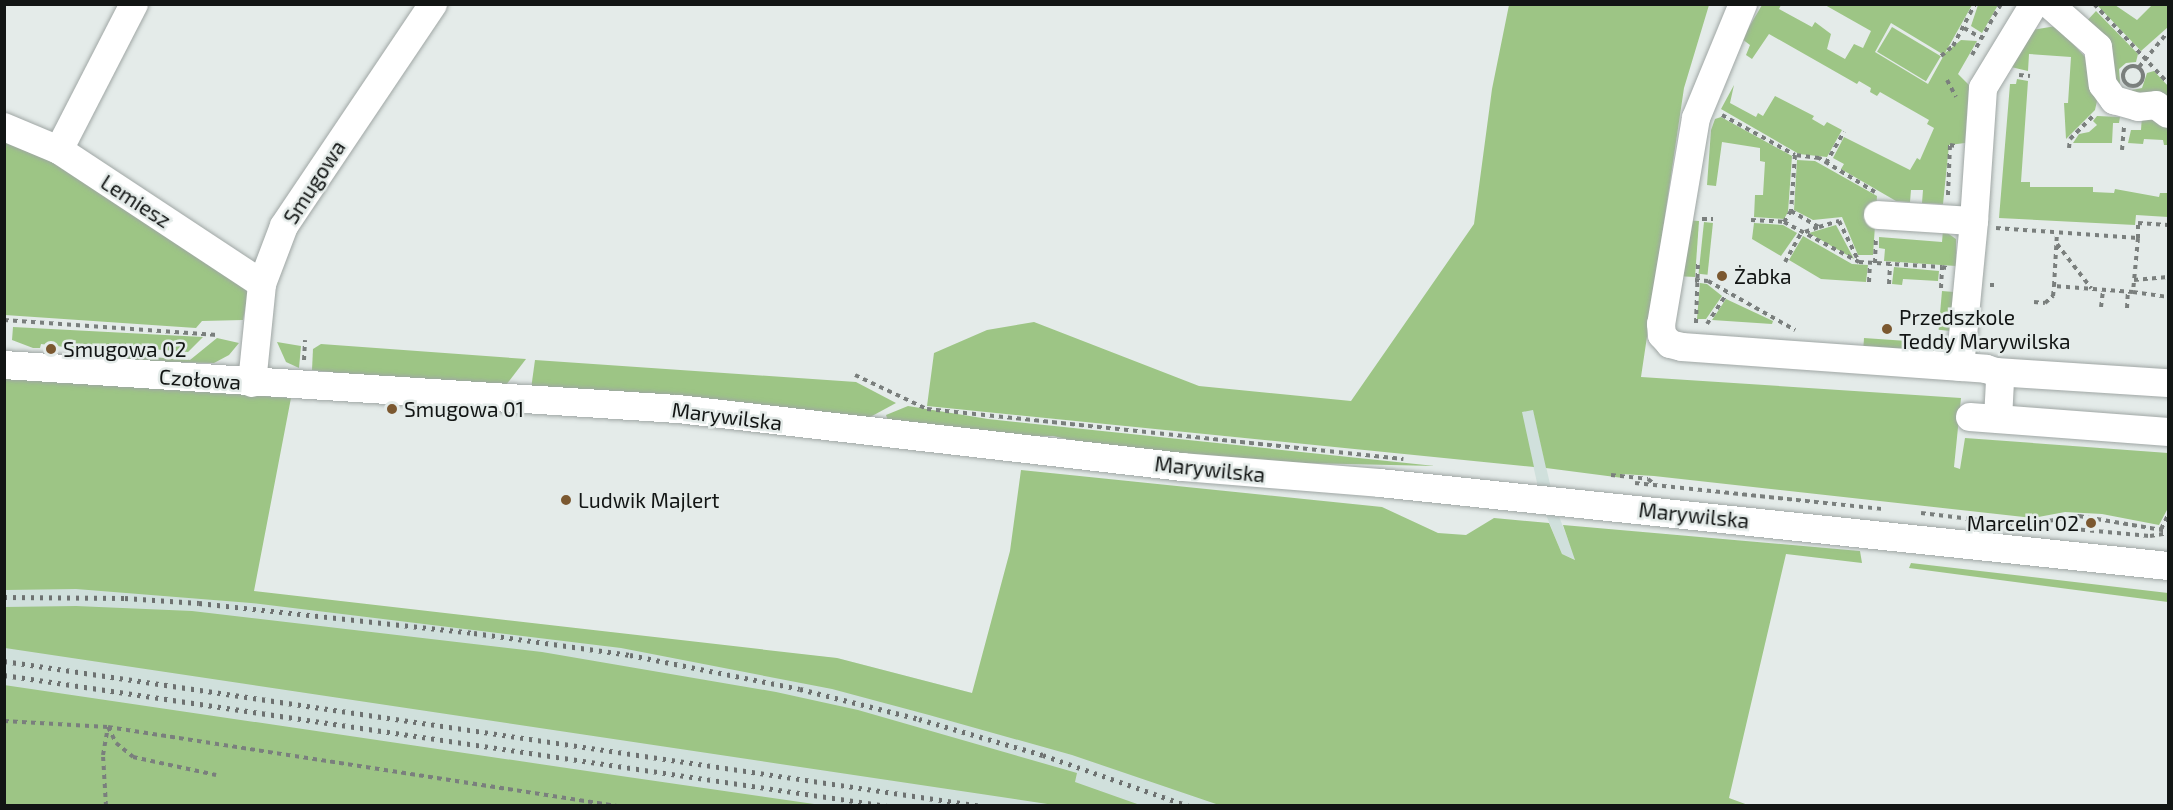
<!DOCTYPE html>
<html>
<head>
<meta charset="utf-8">
<style>
  body { margin:0 }
  #map { position:relative; width:2173px; height:810px; overflow:hidden; background:#e4ebe9; font-family:"Exo 2",sans-serif }
  div>[style] { position:absolute }
  [style*='--x'] { left:calc(var(--x)*1px); top:calc(var(--y)*1px); width:calc(var(--w)*1px); rotate:calc(var(--a)*1deg) }
  .built>* { inset:0; background:#d0e0dc }
  .green>* { inset:0; background:#9dc585; transform-origin:0 0 }
  .path>* { height:4px; margin-top:-2px; transform-origin:0; background:repeating-linear-gradient(90deg,#7a7f7d 0 4.5px,transparent 0 9px) }
  .path>.ring { margin:-2px; padding:0; box-sizing:content-box; background:none; border:4px solid #7a7f7d; border-radius:50% }
  .roads { filter:drop-shadow(0 0 2px #9fa6a4) drop-shadow(0 0 2px #9fa6a4) }
  .minor>* { height:28px; margin:-14px; padding:0 14px; transform-origin:14px; border-radius:14px; background:#fff }
  .rail>* { height:4.5px; margin-top:-2.25px; transform-origin:0; background:repeating-linear-gradient(90deg,#6d7170 0 3px,transparent 0 9px) }
  .dots>* { width:16px; height:16px; translate:-50% -50%; box-sizing:border-box; border:3px solid #e4ebe9; border-radius:50% }
  span { translate:-50% -50%; white-space:nowrap; text-align:center; line-height:1.15; -webkit-text-stroke:5px #e4ebe9; paint-order:stroke }
  .street-label { font-size:21px; color:#121514 }
  .poi-label { font-size:21px; color:#121514 }
  .left { translate:0 -50%; text-align:left }
  .right { translate:-100% -50%; text-align:right }
  .frame { position:absolute; inset:0; border:6px solid #121514; pointer-events:none }
</style>
</head>
<body>
<div id="map">
  <div class="built">
    <div style="clip-path:polygon(1533px 409px,1555px 506px,1576px 560px,1562px 554px,1542px 505px,1521px 411px)"></div>
    <div style="clip-path:polygon(5px 578px,837px 658px,972px 693px,1729px 799px,1747px 805px,539px 806px,5px 744px)"></div>
  </div>
  <div class="green">
    <div style="clip-path:polygon(1509px 5px,1709px 5px,1684px 88px,1641px 377px,1961px 398px,1954px 467px,1960px 469px,1965px 438px,2168px 453px,2168px 508px,2159px 525px,2102px 514px,2065px 512px,2033px 518px,1654px 476px,1622px 474px,1623px 478px,1546px 468px,1533px 410px,1522px 412px,1534px 467px,927px 406px,934px 353px,987px 330px,1034px 322px,1199px 386px,1351px 401px,1474px 224px,1492px 89px)"></div>
    <div style="clip-path:polygon(evenodd,1762px 5px,1781px 5px,1779px 9px,1812px 27px,1815px 22px,1831px 34px,1827px 49px,1845px 59px,1854px 44px,1863px 48px,1871px 31px,1825px 5px,1972px 5px,1945px 53px,1961px 40px,1977px 41px,1958px 74px,1969px 85px,1965px 143px,1949px 145px,1943px 204px,1922px 203px,1923px 190px,1911px 190px,1910px 202px,1896px 201px,1841px 169px,1844px 164px,1833px 158px,1844px 137px,1910px 170px,1917px 158px,1920px 160px,1934px 128px,1927px 124px,1929px 120px,1880px 92px,1877px 96px,1870px 92px,1871px 88px,1859px 81px,1857px 84px,1769px 34px,1752px 59px,1746px 55px,1750px 45px,1742px 39px,1762px 5px,1891px 23px,1944px 55px,1928px 84px,1875px 52px,1891px 23px)"></div>
    <div style="clip-path:polygon(1978px 5px,1998px 5px,1982px 33px,1971px 26px)"></div>
    <div style="clip-path:polygon(2097px 5px,2115px 5px,2137px 20px,2152px 5px,2168px 5px,2168px 27px,2141px 51px)"></div>
    <div style="clip-path:polygon(2096px 11px,2138px 54px,2136px 62px,2126px 63px,2119px 69px,2120px 83px,2115px 88px,2085px 23px)"></div>
    <div style="clip-path:polygon(2056px 26px,2087px 59px,2097px 101px,2095px 110px,2066px 139px,2064px 103px,2068px 103px,2071px 57px,2029px 54px,2028px 71px,2011px 67px,2032px 30px)"></div>
    <div style="left:1892px;top:27px;width:57px;height:29px;rotate:31deg"></div>
    <div style="clip-path:polygon(2154px 71px,2168px 86px,2168px 103px,2131px 98px,2132px 90px,2142px 88px,2147px 73px)"></div>
    <div style="clip-path:polygon(2017px 79px,2028px 81px,2021px 182px,2030px 182px,2030px 187px,2093px 187px,2093px 192px,2114px 193px,2115px 189px,2159px 197px,2160px 193px,2168px 193px,2168px 217px,2136px 215px,2135px 225px,1999px 218px,2010px 84px,2016px 84px)"></div>
    <div style="clip-path:polygon(1734px 85px,1730px 103px,1756px 117px,1758px 113px,1763px 116px,1775px 96px,1814px 116px,1812px 119px,1824px 126px,1827px 122px,1842px 130px,1827px 157px,1799px 154px,1721px 109px)"></div>
    <div style="clip-path:polygon(2142px 115px,2168px 124px,2168px 145px,2164px 145px,2163px 140px,2144px 139px,2143px 144px,2128px 143px,2131px 130px,2141px 130px)"></div>
    <div style="clip-path:polygon(2097px 116px,2120px 117px,2119px 123px,2113px 123px,2112px 143px,2073px 143px,2079px 134px,2089px 132px,2097px 125px,2093px 121px)"></div>
    <div style="clip-path:polygon(1721px 117px,1792px 156px,1788px 212px,1784px 219px,1754px 217px,1755px 195px,1763px 195px,1765px 162px,1760px 161px,1760px 148px,1722px 142px,1716px 186px,1707px 185px,1711px 130px,1715px 119px)"></div>
    <div style="clip-path:polygon(4px 140px,59px 161px,250px 285px,243px 320px,202px 321px,196px 328px,5px 315px)"></div>
    <div style="clip-path:polygon(1797px 160px,1815px 161px,1877px 196px,1873px 255px,1858px 255px,1842px 217px,1813px 220px,1794px 210px)"></div>
    <div style="clip-path:polygon(1684px 220px,1699px 221px,1695px 277px,1675px 276px)"></div>
    <div style="left:1704px;top:222px;width:9px;height:52px;rotate:6deg"></div>
    <div style="clip-path:polygon(1754px 223px,1783px 225px,1797px 233px,1781px 256px,1752px 239px)"></div>
    <div style="clip-path:polygon(1836px 225px,1854px 259px,1809px 233px)"></div>
    <div style="clip-path:polygon(1943px 230px,1956px 239px,1956px 266px,1884px 261px,1885px 249px,1879px 248px,1879px 237px,1942px 242px)"></div>
    <div style="clip-path:polygon(1803px 236px,1852px 264px,1868px 265px,1866px 282px,1821px 279px,1789px 260px)"></div>
    <div style="clip-path:polygon(1894px 267px,1939px 271px,1938px 281px,1903px 279px,1902px 285px,1892px 284px)"></div>
    <div style="clip-path:polygon(1700px 283px,1707px 284px,1722px 296px,1706px 319px,1697px 319px)"></div>
    <div style="left:1942px;top:291px;width:12px;height:39px;rotate:5deg"></div>
    <div style="clip-path:polygon(1726px 299px,1773px 321px,1772px 324px,1712px 320px)"></div>
    <div style="clip-path:polygon(13px 327px,203px 337px,188px 352px,126px 347px,103px 352px,41px 344px,40px 348px,33px 348px,12px 340px)"></div>
    <div style="clip-path:polygon(217px 338px,239px 343px,229px 355px,214px 363px,102px 361px,124px 355px,190px 360px)"></div>
    <div style="left:1864px;top:338px;width:54px;height:14px;rotate:4deg"></div>
    <div style="clip-path:polygon(277px 342px,301px 346px,299px 368px,286px 362px)"></div>
    <div style="clip-path:polygon(321px 344px,526px 359px,506px 385px,367px 376px,312px 370px,313px 349px)"></div>
    <div style="clip-path:polygon(535px 360px,856px 382px,896px 403px,861px 422px,531px 389px)"></div>
    <div style="clip-path:polygon(4px 377px,291px 398px,254px 591px,837px 658px,972px 693px,1010px 551px,1021px 470px,1382px 507px,1438px 533px,1466px 535px,1494px 518px,1549px 523px,1562px 554px,1575px 560px,1563px 525px,1860px 551px,1862px 563px,1786px 554px,1729px 798px,1748px 805px,1219px 805px,1072px 755px,929px 715px,832px 689px,621px 648px,251px 603px,76px 589px,5px 590px)"></div>
    <div style="clip-path:polygon(908px 406px,988px 419px,1435px 466px,1261px 462px,1089px 444px,1053px 436px,1000px 436px,889px 424px,886px 415px)"></div>
    <div style="clip-path:polygon(1911px 563px,2168px 593px,2168px 602px,1909px 568px)"></div>
    <div style="clip-path:polygon(76px 606px,192px 611px,542px 652px,776px 692px,858px 710px,1077px 773px,1075px 782px,1140px 805px,1054px 805px,5px 648px,5px 607px)"></div>
    <div style="clip-path:polygon(4px 685px,621px 776px,821px 805px,5px 805px)"></div>
  </div>
  <div class="path">
    <div style="--x:2094;--y:4;--w:108;--a:46.9"></div>
    <div style="--x:1964;--y:28;--w:20;--a:30"></div>
    <div style="--x:1972;--y:55;--w:59;--a:-60.4"></div>
    <div style="--x:1941;--y:56;--w:16;--a:-40"></div>
    <div style="--x:1953;--y:46;--w:47;--a:-62.4"></div>
    <div class="ring" style="left:2123px;top:66px;width:16px;height:16px"></div>
    <div style="--x:2139;--y:67;--w:45;--a:-50.4"></div>
    <div style="--x:2019;--y:75;--w:11;--a:5"></div>
    <div style="--x:1947;--y:80;--w:19;--a:62"></div>
    <div style="--x:1722;--y:115;--w:83;--a:28.7"></div>
    <div style="--x:2069;--y:148;--w:9;--a:-84"></div>
    <div style="--x:2070;--y:139;--w:35;--a:-45"></div>
    <div style="--x:2122;--y:150;--w:23;--a:-85"></div>
    <div style="--x:1826;--y:163;--w:36;--a:-60"></div>
    <div style="--x:1875;--y:192;--w:66;--a:-148.7"></div>
    <div style="--x:1819;--y:158;--w:24;--a:-173"></div>
    <div style="--x:1795;--y:155;--w:56;--a:94.1"></div>
    <div style="--x:1791;--y:211;--w:32;--a:30"></div>
    <div style="--x:1819;--y:227;--w:21;--a:-17"></div>
    <div style="--x:1839;--y:221;--w:46;--a:64"></div>
    <div style="--x:1859;--y:262;--w:83;--a:3.4"></div>
    <div style="--x:1948;--y:195;--w:50;--a:-87.7"></div>
    <div style="--x:1950;--y:145;--w:6;--a:9"></div>
    <div style="--x:1702;--y:219;--w:11;--a:0"></div>
    <div style="--x:1751;--y:220;--w:33;--a:3"></div>
    <div style="--x:1784;--y:222;--w:85;--a:28.1"></div>
    <div style="--x:1784;--y:222;--w:13;--a:-58"></div>
    <div style="--x:1996;--y:228;--w:142;--a:4"></div>
    <div style="--x:2138;--y:238;--w:54;--a:95.3"></div>
    <div style="--x:2133;--y:292;--w:79;--a:-175.7"></div>
    <div style="--x:2054;--y:286;--w:54;--a:-86.8"></div>
    <div style="--x:1805;--y:232;--w:15;--a:-20"></div>
    <div style="--x:2138;--y:238;--w:15;--a:-90"></div>
    <div style="--x:2138;--y:223;--w:30;--a:4"></div>
    <div style="--x:2057;--y:244;--w:56;--a:52.3"></div>
    <div style="--x:1785;--y:262;--w:35;--a:-61"></div>
    <div style="--x:1875;--y:263;--w:25;--a:-88"></div>
    <div style="--x:1695;--y:280;--w:13;--a:4"></div>
    <div style="--x:1708;--y:281;--w:100;--a:29.4"></div>
    <div style="--x:2134;--y:280;--w:34;--a:-5"></div>
    <div style="--x:1869;--y:282;--w:19;--a:-87"></div>
    <div style="--x:1889;--y:284;--w:20;--a:-87"></div>
    <div style="--x:1990;--y:285;--w:9;--a:0"></div>
    <div style="--x:1941;--y:288;--w:21;--a:-87"></div>
    <div style="--x:1942;--y:267;--w:5;--a:11"></div>
    <div style="--x:2133;--y:292;--w:35;--a:8"></div>
    <div style="--x:2034;--y:302;--w:11;--a:5"></div>
    <div style="--x:2045;--y:303;--w:11;--a:-41"></div>
    <div style="--x:2053;--y:296;--w:10;--a:-84"></div>
    <div style="--x:2101;--y:307;--w:17;--a:-83"></div>
    <div style="--x:2127;--y:308;--w:17;--a:-87"></div>
    <div style="--x:4;--y:320;--w:214;--a:4"></div>
    <div style="--x:1696;--y:323;--w:61;--a:-88.1"></div>
    <div style="--x:1707;--y:324;--w:37;--a:-57"></div>
    <div style="--x:304;--y:360;--w:20;--a:-87"></div>
    <div style="--x:855;--y:375;--w:80;--a:25.3"></div>
    <div style="--x:927;--y:409;--w:479;--a:6"></div>
    <div style="--x:1611;--y:475;--w:37;--a:6"></div>
    <div style="--x:1648;--y:479;--w:6;--a:39"></div>
    <div style="--x:1635;--y:483;--w:250;--a:6"></div>
    <div style="--x:1921;--y:513;--w:92;--a:6.9"></div>
    <div style="--x:2022;--y:525;--w:58;--a:-9"></div>
    <div style="--x:2079;--y:516;--w:90;--a:9.6"></div>
    <div style="--x:2063;--y:528;--w:87;--a:5.3"></div>
    <div style="--x:2150;--y:536;--w:18;--a:-9"></div>
    <div style="--x:2161;--y:529;--w:16;--a:-63"></div>
    <div style="--x:4;--y:721;--w:104;--a:3.3"></div>
    <div style="--x:108;--y:727;--w:515;--a:8.82"></div>
    <div style="--x:106;--y:806;--w:51;--a:-93.4"></div>
    <div style="--x:103;--y:755;--w:28;--a:-80"></div>
    <div style="--x:108;--y:727;--w:18;--a:63"></div>
    <div style="--x:116;--y:743;--w:22;--a:39"></div>
    <div style="--x:133;--y:757;--w:85;--a:12.2"></div>
  </div>
  <div class="roads">
    <div class="minor">
      <div style="--x:1743;--y:4;--w:123;--a:112.4"></div>
      <div style="--x:1696;--y:118;--w:209;--a:99.6"></div>
      <div style="--x:1661;--y:324;--w:11;--a:85"></div>
      <div style="--x:1662;--y:335;--w:12;--a:48"></div>
      <div style="--x:1670;--y:344;--w:12;--a:14"></div>
      <div style="--x:1682;--y:347;--w:305;--a:4.1"></div>
      <div style="--x:1986;--y:369;--w:10;--a:17"></div>
      <div style="--x:1996;--y:372;--w:10;--a:66"></div>
      <div style="--x:2000;--y:381;--w:38;--a:93"></div>
      <div style="--x:2049;--y:4;--w:65;--a:41.3"></div>
      <div style="--x:2098;--y:47;--w:38;--a:83"></div>
      <div style="--x:2103;--y:85;--w:19;--a:54"></div>
      <div style="--x:2114;--y:100;--w:25;--a:16"></div>
      <div style="--x:2138;--y:107;--w:18;--a:-6"></div>
      <div style="--x:2156;--y:105;--w:15;--a:37"></div>
      <div style="--x:4;--y:127;--w:60;--a:22.7"></div>
      <div style="--x:59;--y:150;--w:243;--a:33.4"></div>
      <div style="--x:59;--y:150;--w:164;--a:-62.8"></div>
      <div style="--x:1878;--y:215;--w:96;--a:3.6"></div>
      <div style="--x:1974;--y:221;--w:133;--a:-86.1"></div>
      <div style="--x:1983;--y:88;--w:98;--a:-58.7"></div>
      <div style="--x:4;--y:365;--w:675;--a:3.74"></div>
      <div style="--x:678;--y:409;--w:507;--a:6.56"></div>
      <div style="--x:1182;--y:467;--w:199;--a:4.6"></div>
      <div style="--x:1380;--y:483;--w:792;--a:6.01"></div>
      <div style="--x:1960;--y:367;--w:147;--a:-84.5"></div>
      <div style="--x:1996;--y:372;--w:172;--a:3.7"></div>
      <div style="--x:252;--y:383;--w:100;--a:-84.2"></div>
      <div style="--x:262;--y:284;--w:62;--a:-69.2"></div>
      <div style="--x:284;--y:226;--w:267;--a:-56.1"></div>
      <div style="--x:1970;--y:417;--w:199;--a:4.3"></div>
    </div>
  </div>
  <div class="rail">
    <div style="--x:4;--y:597;--w:121;--a:0.5"></div>
    <div style="--x:125;--y:598;--w:74;--a:3.9"></div>
    <div style="--x:199;--y:603;--w:277;--a:6.2"></div>
    <div style="--x:474;--y:633;--w:158;--a:8"></div>
    <div style="--x:630;--y:655;--w:173;--a:11.3"></div>
    <div style="--x:800;--y:689;--w:123;--a:14.1"></div>
    <div style="--x:919;--y:719;--w:129;--a:16.2"></div>
    <div style="--x:1043;--y:755;--w:155;--a:19.3"></div>
    <div style="--x:4;--y:661;--w:988;--a:8.44"></div>
    <div style="--x:4;--y:675;--w:893;--a:8.44"></div>
  </div>
  <div class="dots">
    <div style="left:1722px;top:276px;background:#7b5830"></div>
    <div style="left:1887px;top:329px;background:#7b5830"></div>
    <div style="left:51px;top:349px;background:#7b5830"></div>
    <div style="left:392px;top:409px;background:#7b5830"></div>
    <div style="left:566px;top:500px;background:#7b5830"></div>
    <div style="left:2091px;top:523px;background:#7b5830"></div>
  </div>
  <div class="street-label">
    <span style="left:314px;top:182px;rotate:-57deg">Smugowa</span>
    <span style="left:136px;top:201px;rotate:33deg">Lemiesz</span>
    <span style="left:200px;top:379px;rotate:4deg">Czołowa</span>
    <span style="left:727px;top:416px;rotate:7deg">Marywilska</span>
    <span style="left:1210px;top:469px;rotate:6deg">Marywilska</span>
    <span style="left:1694px;top:515px;rotate:6deg">Marywilska</span>
  </div>
  <div class="poi-label">
    <span class="left" style="left:1734px;top:276px">Żabka</span>
    <span class="left" style="left:1899px;top:329px">Przedszkole<br>Teddy Marywilska</span>
    <span class="left" style="left:63px;top:349px">Smugowa 02</span>
    <span class="left" style="left:404px;top:409px">Smugowa 01</span>
    <span class="left" style="left:578px;top:500px">Ludwik Majlert</span>
    <span class="right" style="left:2079px;top:523px">Marcelin 02</span>
  </div>
  <div class="frame"></div>
</div>
</body>
</html>
